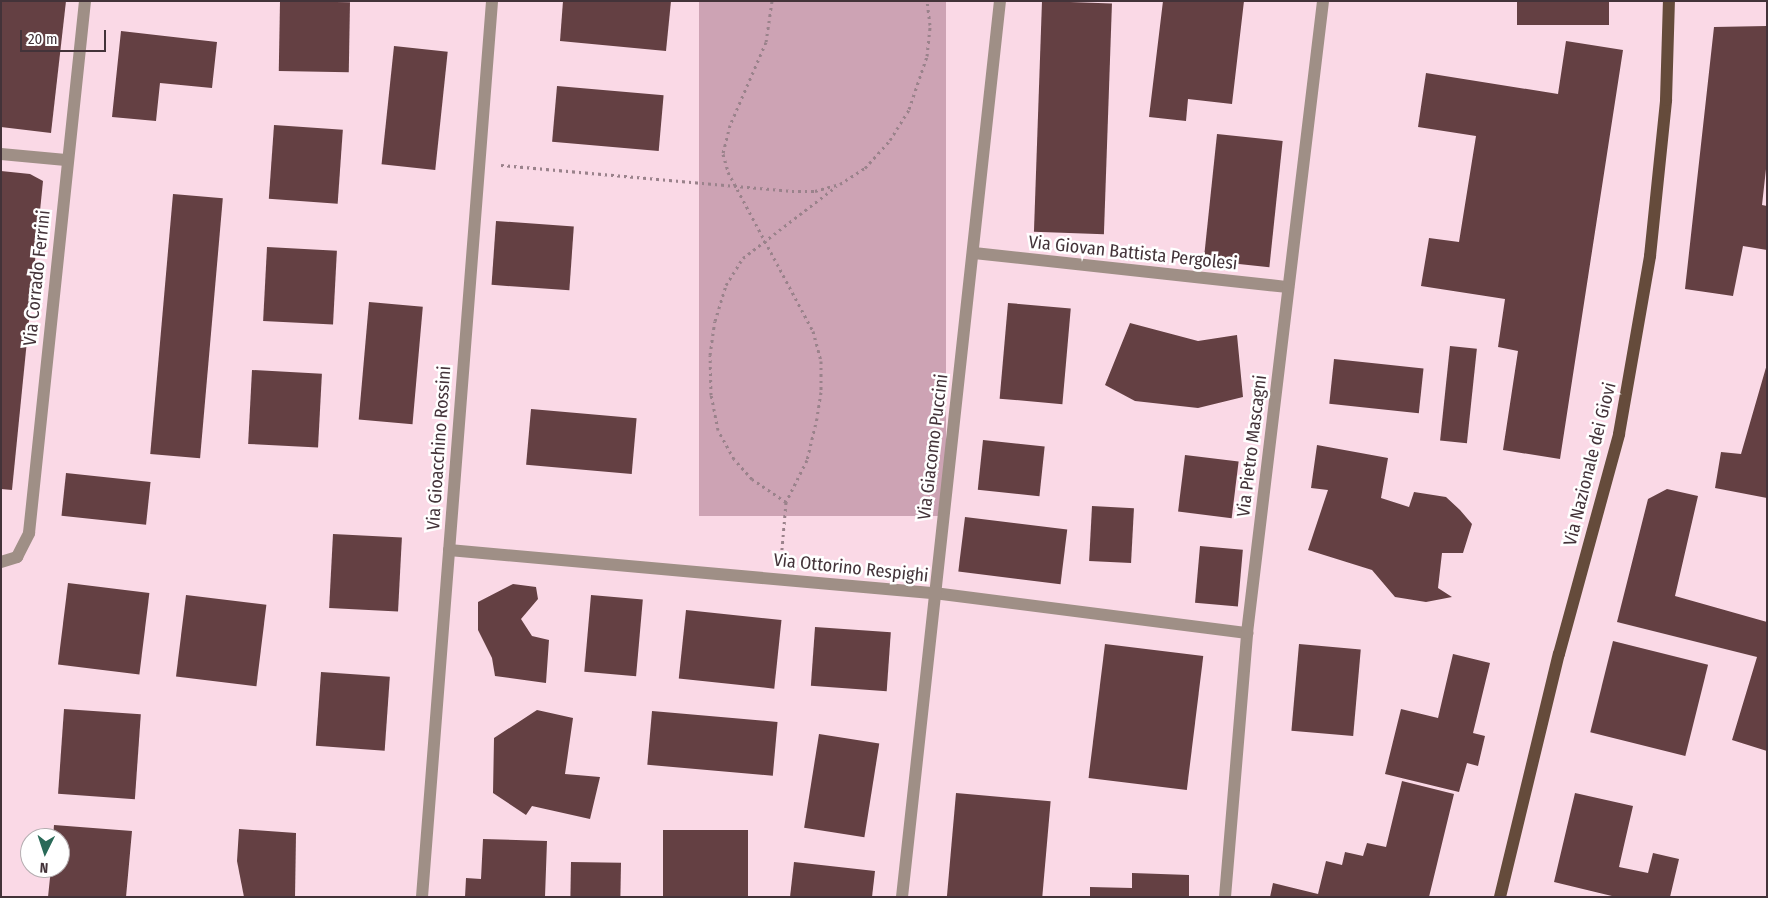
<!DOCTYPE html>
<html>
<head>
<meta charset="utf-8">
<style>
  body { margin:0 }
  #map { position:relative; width:1768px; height:898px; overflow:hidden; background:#fad9e6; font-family:"Fira Sans Condensed",sans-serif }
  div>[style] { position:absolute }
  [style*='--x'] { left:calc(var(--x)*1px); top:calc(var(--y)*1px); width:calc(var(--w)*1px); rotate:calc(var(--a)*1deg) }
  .green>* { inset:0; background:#cda3b4; transform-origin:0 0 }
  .building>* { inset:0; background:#644043; transform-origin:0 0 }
  .path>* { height:3px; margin-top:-1.5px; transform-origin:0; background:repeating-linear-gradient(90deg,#9a828b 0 2.5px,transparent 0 6.5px) }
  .minor>* { height:12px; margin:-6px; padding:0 6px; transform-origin:6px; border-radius:6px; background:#9f8f86 }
  .major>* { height:12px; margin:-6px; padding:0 6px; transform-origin:6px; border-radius:6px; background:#654b3b }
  span { translate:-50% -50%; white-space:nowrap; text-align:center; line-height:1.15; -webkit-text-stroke:5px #fff; paint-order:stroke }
  .street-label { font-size:18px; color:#433339 }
  .frame { position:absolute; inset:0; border:2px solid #433339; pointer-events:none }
  .north { position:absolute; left:20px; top:828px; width:50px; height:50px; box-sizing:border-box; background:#fff; border:1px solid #b4adb0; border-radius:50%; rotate:184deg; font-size:14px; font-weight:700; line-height:20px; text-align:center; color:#433339 }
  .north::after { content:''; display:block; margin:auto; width:18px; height:22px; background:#296a58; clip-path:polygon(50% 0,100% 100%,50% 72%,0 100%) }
  .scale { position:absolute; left:20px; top:30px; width:86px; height:22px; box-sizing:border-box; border:2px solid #433339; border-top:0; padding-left:6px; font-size:15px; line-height:18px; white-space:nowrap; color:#433339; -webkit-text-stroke:4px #fff; paint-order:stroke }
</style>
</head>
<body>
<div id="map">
  <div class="green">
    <div style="left:699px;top:1px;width:247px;height:515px"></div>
  </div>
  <div class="building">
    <div style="clip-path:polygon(1px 1px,66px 1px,51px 133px,1px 127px)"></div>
    <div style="left:280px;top:1px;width:70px;height:70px;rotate:1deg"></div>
    <div style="clip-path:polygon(563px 1px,671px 1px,666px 51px,560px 41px)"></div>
    <div style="left:1042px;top:1px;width:70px;height:231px;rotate:2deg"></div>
    <div style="clip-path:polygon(1163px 1px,1244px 1px,1232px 104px,1188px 99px,1186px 121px,1149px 117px)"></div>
    <div style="left:1517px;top:1px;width:92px;height:24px"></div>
    <div style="clip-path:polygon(1767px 26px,1767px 160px,1762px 205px,1767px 206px,1767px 250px,1743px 246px,1733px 296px,1685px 289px,1714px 27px)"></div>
    <div style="clip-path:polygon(121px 31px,217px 42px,212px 88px,160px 83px,156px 121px,112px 117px)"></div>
    <div style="clip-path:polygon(1566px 41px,1623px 50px,1560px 459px,1503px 450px,1518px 351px,1498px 347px,1505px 299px,1421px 286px,1429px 238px,1459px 242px,1476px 136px,1418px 127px,1426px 73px,1558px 94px)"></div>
    <div style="left:394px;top:46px;width:54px;height:119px;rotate:6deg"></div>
    <div style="left:557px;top:86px;width:107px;height:56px;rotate:5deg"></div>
    <div style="left:274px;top:125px;width:69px;height:74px;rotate:4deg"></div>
    <div style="left:1217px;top:134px;width:66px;height:127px;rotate:6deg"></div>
    <div style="clip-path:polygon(1px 171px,30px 174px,43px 181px,12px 490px,1px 489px)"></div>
    <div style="left:173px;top:194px;width:50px;height:261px;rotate:5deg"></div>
    <div style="left:496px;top:221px;width:78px;height:64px;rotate:4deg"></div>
    <div style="left:267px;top:247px;width:70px;height:74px;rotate:3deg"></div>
    <div style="left:369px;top:302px;width:54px;height:118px;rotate:5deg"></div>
    <div style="left:1008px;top:303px;width:63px;height:96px;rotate:5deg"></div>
    <div style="clip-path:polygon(1130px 323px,1198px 341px,1237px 335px,1243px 397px,1198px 408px,1135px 401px,1105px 385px)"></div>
    <div style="left:1450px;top:346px;width:27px;height:95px;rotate:6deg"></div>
    <div style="left:1334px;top:359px;width:90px;height:45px;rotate:6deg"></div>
    <div style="clip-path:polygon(1767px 364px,1767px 498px,1715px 488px,1721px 452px,1741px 454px)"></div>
    <div style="left:252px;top:370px;width:70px;height:74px;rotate:3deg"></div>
    <div style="left:531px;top:409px;width:106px;height:56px;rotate:5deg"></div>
    <div style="left:983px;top:440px;width:62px;height:50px;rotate:6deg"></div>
    <div style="clip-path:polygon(1317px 445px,1388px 458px,1381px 498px,1409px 507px,1414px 492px,1446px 497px,1460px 510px,1472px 524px,1463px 553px,1442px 553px,1438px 588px,1452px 597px,1426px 602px,1395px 597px,1372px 570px,1308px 550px,1328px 490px,1311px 488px)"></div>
    <div style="left:1185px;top:455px;width:54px;height:57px;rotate:7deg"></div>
    <div style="left:66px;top:473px;width:85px;height:43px;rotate:6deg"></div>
    <div style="clip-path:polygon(1667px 489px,1698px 496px,1675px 596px,1767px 622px,1767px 751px,1732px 740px,1757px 657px,1617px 622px,1648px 499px)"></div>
    <div style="left:1092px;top:506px;width:42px;height:55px;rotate:3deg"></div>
    <div style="left:965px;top:517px;width:103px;height:55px;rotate:7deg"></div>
    <div style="left:333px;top:534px;width:69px;height:74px;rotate:3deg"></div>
    <div style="left:1200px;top:546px;width:43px;height:57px;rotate:5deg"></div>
    <div style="left:68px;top:583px;width:82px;height:82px;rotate:7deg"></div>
    <div style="clip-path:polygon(513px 584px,536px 587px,538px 599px,521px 619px,532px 636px,549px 640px,546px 683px,495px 676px,492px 658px,478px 630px,478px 602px)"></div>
    <div style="left:186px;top:595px;width:81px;height:82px;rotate:7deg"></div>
    <div style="left:591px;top:595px;width:52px;height:77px;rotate:5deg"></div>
    <div style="left:686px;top:610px;width:96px;height:69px;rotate:6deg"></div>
    <div style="left:815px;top:627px;width:76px;height:59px;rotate:4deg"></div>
    <div style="left:1613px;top:641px;width:98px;height:94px;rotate:14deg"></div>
    <div style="left:1105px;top:644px;width:99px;height:135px;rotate:7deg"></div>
    <div style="left:1299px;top:644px;width:62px;height:87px;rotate:5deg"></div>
    <div style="clip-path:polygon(1453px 654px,1490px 663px,1473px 733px,1485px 736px,1478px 766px,1467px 763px,1459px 792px,1385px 774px,1401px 709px,1438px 718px)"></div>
    <div style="left:321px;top:672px;width:69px;height:74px;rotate:4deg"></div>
    <div style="left:64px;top:709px;width:77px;height:85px;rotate:4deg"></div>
    <div style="clip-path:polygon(537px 710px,573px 718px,565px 774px,600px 777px,590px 819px,532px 806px,526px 815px,493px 793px,494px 738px)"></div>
    <div style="left:652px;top:711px;width:126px;height:54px;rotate:5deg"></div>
    <div style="left:819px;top:734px;width:61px;height:95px;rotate:9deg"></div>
    <div style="clip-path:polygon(1402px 781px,1454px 794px,1429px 897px,1270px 897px,1273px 883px,1318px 894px,1326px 861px,1342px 865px,1345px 852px,1363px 856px,1367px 843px,1386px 847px)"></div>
    <div style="left:956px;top:793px;width:95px;height:104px;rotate:5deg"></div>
    <div style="clip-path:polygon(1575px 793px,1633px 806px,1619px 867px,1648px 873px,1653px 853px,1679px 859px,1670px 897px,1616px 897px,1554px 882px)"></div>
    <div style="clip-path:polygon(54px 825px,132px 831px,126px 897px,48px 897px,51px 868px,60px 868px,60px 838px,53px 838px)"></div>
    <div style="clip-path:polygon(239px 829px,296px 833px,295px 897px,244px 897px,237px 861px)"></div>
    <div style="left:748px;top:830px;width:67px;height:85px;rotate:90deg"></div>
    <div style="clip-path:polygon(483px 839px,547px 841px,545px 897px,465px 897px,466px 878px,481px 879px)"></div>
    <div style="left:571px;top:862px;width:50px;height:35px;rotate:1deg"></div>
    <div style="clip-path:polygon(794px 862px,875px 871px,872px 897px,790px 897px)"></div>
    <div style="clip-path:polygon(1132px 873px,1189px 875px,1189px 897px,1090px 897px,1090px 887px,1132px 888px)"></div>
  </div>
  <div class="path">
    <div style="--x:772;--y:1;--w:41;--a:98.3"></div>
    <div style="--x:766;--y:42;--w:90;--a:113.4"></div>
    <div style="--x:730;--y:125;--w:30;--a:104"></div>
    <div style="--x:723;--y:154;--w:19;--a:74"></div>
    <div style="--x:728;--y:172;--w:180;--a:61.9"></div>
    <div style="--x:813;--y:331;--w:31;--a:75"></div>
    <div style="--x:821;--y:361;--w:31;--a:90"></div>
    <div style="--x:821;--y:392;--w:26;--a:99"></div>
    <div style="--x:817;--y:418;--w:43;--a:103.4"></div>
    <div style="--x:807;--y:460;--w:47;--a:116.6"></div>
    <div style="--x:786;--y:502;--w:58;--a:94.9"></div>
    <div style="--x:501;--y:165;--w:292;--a:5.1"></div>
    <div style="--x:792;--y:191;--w:23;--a:0"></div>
    <div style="--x:815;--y:191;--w:26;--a:-16"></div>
    <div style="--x:840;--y:184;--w:30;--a:-33"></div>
    <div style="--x:865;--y:168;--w:38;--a:-48"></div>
    <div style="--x:890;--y:140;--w:36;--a:-58"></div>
    <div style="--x:909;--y:109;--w:56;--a:-71.2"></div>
    <div style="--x:927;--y:56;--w:31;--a:-84"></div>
    <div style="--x:930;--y:25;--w:24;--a:-97"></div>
    <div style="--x:786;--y:502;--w:41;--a:-145.9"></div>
    <div style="--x:752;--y:479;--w:27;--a:-132"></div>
    <div style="--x:734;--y:459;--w:33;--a:-119"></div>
    <div style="--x:718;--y:430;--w:36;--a:-101"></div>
    <div style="--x:711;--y:395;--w:40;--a:-91.4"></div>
    <div style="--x:710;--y:355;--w:34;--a:-82"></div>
    <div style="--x:715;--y:321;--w:38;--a:-73"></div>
    <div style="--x:726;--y:285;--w:32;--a:-58"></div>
    <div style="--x:743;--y:258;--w:118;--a:-37.5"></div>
  </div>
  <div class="minor">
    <div style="--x:1;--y:154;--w:65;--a:5.3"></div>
    <div style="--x:974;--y:253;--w:316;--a:6.2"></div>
    <div style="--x:449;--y:550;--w:487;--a:5.1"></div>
    <div style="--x:934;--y:593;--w:316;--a:7.3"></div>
    <div style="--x:1;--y:562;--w:17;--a:-17"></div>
    <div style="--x:17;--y:557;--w:27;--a:-63"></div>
    <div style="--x:29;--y:533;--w:535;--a:-83.99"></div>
    <div style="--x:422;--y:897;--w:899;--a:-85.53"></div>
    <div style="--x:902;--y:897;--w:901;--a:-83.76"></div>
    <div style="--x:1225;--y:897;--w:265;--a:-85.2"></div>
    <div style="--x:1247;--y:633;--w:637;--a:-83.14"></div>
  </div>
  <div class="major">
    <div style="--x:1500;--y:897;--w:250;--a:-76.4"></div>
    <div style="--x:1559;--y:654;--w:228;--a:-74.7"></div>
    <div style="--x:1619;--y:434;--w:181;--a:-80.1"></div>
    <div style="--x:1650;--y:256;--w:157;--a:-84.1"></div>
    <div style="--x:1666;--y:100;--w:99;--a:-88.3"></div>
  </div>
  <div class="street-label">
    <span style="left:1133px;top:253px;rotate:6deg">Via Giovan Battista Pergolesi</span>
    <span style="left:37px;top:278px;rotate:-84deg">Via Corrado Ferrini</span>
    <span style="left:1252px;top:446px;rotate:-83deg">Via Pietro Mascagni</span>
    <span style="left:933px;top:447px;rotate:-83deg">Via Giacomo Puccini</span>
    <span style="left:439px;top:448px;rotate:-86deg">Via Gioacchino Rossini</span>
    <span style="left:1590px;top:464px;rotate:-76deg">Via Nazionale dei Giovi</span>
    <span style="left:851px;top:568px;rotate:6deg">Via Ottorino Respighi</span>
  </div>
  <div class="frame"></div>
  <div class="north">N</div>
  <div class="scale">20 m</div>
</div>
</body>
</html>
